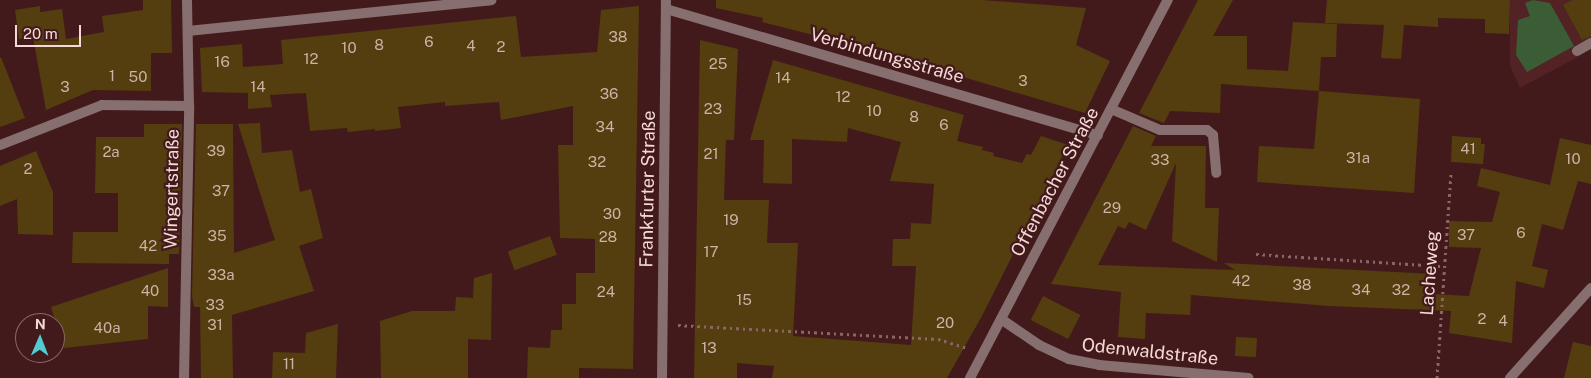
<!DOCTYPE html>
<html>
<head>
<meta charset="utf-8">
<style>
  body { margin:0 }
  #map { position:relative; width:1591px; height:378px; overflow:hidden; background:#431a1b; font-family:"Public Sans",sans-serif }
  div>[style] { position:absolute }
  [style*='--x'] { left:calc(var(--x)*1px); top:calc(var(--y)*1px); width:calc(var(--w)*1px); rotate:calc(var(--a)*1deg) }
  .built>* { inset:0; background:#522224 }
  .green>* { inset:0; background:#3b5d35 }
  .building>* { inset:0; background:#543d0e; transform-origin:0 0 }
  .path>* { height:3px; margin-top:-1.5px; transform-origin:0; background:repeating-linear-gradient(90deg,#896565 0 2.5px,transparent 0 6.5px) }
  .service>* { height:10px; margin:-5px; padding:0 5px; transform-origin:5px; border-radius:5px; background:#866f6e }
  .minor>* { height:10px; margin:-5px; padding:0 5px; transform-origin:5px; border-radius:5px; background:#866f6e }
  .tertiary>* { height:10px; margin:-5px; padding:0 5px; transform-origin:5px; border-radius:5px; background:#866f6e }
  span { translate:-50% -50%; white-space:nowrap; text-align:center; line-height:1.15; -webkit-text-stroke:4.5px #431a1b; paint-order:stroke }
  .number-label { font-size:15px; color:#cdb2a6 }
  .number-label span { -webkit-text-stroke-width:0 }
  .street-label { font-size:18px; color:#f5d9d8 }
  .north { position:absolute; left:15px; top:313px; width:50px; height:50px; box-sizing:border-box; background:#431a1b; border:1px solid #8a6667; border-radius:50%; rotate:1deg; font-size:14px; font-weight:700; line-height:20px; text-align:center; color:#f5d9d8 }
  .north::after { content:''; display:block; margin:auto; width:18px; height:22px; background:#51ccd3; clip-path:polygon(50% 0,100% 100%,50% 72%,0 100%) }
  .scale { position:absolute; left:15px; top:25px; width:66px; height:22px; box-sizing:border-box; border:2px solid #f5d9d8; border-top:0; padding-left:6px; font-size:15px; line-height:18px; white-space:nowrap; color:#f5d9d8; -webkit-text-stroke:4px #431a1b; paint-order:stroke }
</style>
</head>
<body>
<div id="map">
  <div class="built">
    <div style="clip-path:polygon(1510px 0,1591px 0,1591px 50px,1520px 88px,1510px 66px)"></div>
  </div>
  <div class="green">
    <div style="clip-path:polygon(1533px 0,1550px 3px,1574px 46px,1527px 72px,1516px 55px,1518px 20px,1530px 16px,1525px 3px)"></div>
  </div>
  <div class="building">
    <div style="clip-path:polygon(143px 0,171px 0,172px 53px,151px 53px,151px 91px,93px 90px,46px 110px,33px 37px,19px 39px,15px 10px,40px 6px,40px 12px,62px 9px,66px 39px,104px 32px,102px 16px,143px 10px)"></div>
    <div style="clip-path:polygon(716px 0,982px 0,1086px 8px,1076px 45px,1110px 61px,1085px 113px,872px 50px,762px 22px,763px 18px,716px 8px)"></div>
    <div style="clip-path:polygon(1198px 0,1233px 0,1213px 36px,1247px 36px,1247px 69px,1288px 71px,1293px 22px,1337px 24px,1336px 57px,1321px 57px,1319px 91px,1221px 84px,1220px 113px,1170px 111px,1164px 123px,1139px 113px)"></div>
    <div style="clip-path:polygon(1327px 0,1510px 0,1509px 34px,1485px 33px,1485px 19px,1438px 18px,1438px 27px,1404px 25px,1401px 59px,1381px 58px,1384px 25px,1325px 23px)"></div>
    <div style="clip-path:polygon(1573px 0,1591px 0,1591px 36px,1582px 40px,1563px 5px)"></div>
    <div style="clip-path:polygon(639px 6px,633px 369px,579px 368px,579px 378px,527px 378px,528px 347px,550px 348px,551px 330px,562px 330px,562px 304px,576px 304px,576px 273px,595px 273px,595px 239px,560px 238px,558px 145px,573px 145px,573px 106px,501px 120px,499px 102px,445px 106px,445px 102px,398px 107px,401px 128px,375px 131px,375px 129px,348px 132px,347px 128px,310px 131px,306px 93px,270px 95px,272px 107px,248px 109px,248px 93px,202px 92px,200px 48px,242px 44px,243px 67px,283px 64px,281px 40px,516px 16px,521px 57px,597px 52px,601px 10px)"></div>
    <div style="clip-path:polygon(700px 40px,738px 49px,734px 140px,726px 140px,724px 200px,769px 200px,767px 243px,798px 243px,793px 336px,911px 345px,916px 266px,892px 266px,893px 239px,910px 239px,911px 223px,931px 224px,934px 184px,890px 181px,901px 142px,848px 128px,847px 142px,792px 139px,792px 184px,763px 183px,764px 140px,750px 140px,773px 60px,964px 115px,957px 141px,983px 147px,982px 150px,994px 153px,993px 156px,1022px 163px,1027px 154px,1031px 155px,1041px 136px,1068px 145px,982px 316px,947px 378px,772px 378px,774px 366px,737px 363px,737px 378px,694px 378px)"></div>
    <div style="clip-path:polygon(1px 57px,25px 118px,0 127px,0 58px)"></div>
    <div style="clip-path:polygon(1319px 91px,1420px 99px,1414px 193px,1257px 182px,1259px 146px,1314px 149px)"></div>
    <div style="clip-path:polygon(260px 123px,262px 153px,292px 150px,300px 192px,311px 189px,323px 238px,299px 246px,314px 291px,232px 315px,233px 378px,201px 378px,200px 307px,194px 307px,192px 296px,196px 124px,233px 124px,234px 253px,275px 240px,238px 124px)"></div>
    <div style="clip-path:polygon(144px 124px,182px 124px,179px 254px,169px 254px,169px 264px,72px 263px,73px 232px,118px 232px,118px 193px,95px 193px,96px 137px,144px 137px)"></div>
    <div style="clip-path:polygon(1133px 126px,1156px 136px,1151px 146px,1206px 146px,1205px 208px,1219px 208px,1217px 262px,1172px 241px,1176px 163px,1146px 230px,1129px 222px,1125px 229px,1118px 226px,1098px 265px,1235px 270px,1224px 263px,1433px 274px,1432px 294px,1469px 296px,1481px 248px,1449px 247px,1449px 221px,1492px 222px,1500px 192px,1477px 186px,1481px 168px,1550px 185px,1560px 138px,1591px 145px,1591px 184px,1578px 181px,1563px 230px,1542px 224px,1532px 266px,1548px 270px,1544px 288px,1516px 281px,1512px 343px,1449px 333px,1451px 311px,1329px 306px,1191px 295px,1190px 315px,1146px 313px,1145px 339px,1118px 337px,1121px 292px,1051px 284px)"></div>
    <div style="clip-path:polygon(1452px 136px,1481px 138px,1481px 144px,1485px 144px,1483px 164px,1451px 162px)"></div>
    <div style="clip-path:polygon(36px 151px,53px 192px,53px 235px,18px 234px,17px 199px,0 206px,0 166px)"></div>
    <div style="left:550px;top:236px;width:20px;height:45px;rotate:70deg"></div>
    <div style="clip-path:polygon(168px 268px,168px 307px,148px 306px,148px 339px,64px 348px,51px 307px)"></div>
    <div style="clip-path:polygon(492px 273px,491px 340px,468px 339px,468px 378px,381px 378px,380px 321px,412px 311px,455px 311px,456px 297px,473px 298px,474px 278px)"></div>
    <div style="left:1043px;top:296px;width:42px;height:27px;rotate:27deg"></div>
    <div style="clip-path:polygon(338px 324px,336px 378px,272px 378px,273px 352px,305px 353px,306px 333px)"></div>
    <div style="left:1236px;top:337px;width:21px;height:19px;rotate:3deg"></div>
    <div style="clip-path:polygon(1573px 342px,1591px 346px,1591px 378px,1564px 378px)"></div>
  </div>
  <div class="path">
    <div style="--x:1256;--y:254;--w:188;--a:3.7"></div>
    <div style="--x:678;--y:325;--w:260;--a:3.1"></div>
    <div style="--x:938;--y:339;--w:31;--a:17"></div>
    <div style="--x:1437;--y:378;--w:208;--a:-86.1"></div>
  </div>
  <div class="service">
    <div style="--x:1577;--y:51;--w:16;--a:-30"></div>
    <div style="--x:1111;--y:109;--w:53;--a:23.2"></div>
    <div style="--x:1160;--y:130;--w:47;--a:0"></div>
    <div style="--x:1207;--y:130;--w:8;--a:40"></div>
    <div style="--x:1213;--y:135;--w:38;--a:85"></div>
    <div style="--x:1510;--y:378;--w:121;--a:-48"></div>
  </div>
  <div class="minor">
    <div style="--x:666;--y:9;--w:450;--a:16.3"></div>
    <div style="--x:188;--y:31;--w:305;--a:-5.8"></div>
    <div style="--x:0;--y:145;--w:110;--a:-21.4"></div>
    <div style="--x:102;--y:105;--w:87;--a:0.7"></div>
    <div style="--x:1001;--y:319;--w:46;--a:34.4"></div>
    <div style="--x:1039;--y:345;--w:33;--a:25"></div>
    <div style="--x:1069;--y:359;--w:31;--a:11"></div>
    <div style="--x:1099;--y:365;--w:150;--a:5"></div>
    <div style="--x:184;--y:378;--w:272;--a:-88.9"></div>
    <div style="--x:189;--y:106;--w:106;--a:-91.1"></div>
  </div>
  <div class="tertiary">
    <div style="--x:662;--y:378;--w:378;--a:-89.4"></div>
    <div style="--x:970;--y:378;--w:427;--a:-62.4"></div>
  </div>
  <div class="number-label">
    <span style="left:618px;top:37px">38</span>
    <span style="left:429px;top:42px">6</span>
    <span style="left:379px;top:45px">8</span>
    <span style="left:471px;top:46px">4</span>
    <span style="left:501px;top:47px">2</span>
    <span style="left:349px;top:48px">10</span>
    <span style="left:311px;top:59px">12</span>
    <span style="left:222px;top:62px">16</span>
    <span style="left:718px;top:64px">25</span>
    <span style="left:112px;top:76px">1</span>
    <span style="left:138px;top:77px">50</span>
    <span style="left:783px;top:78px">14</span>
    <span style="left:1023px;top:81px">3</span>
    <span style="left:65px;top:87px">3</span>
    <span style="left:258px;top:87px">14</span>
    <span style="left:609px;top:94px">36</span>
    <span style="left:843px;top:97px">12</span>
    <span style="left:713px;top:109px">23</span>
    <span style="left:874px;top:111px">10</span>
    <span style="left:914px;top:117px">8</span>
    <span style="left:944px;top:125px">6</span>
    <span style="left:605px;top:127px">34</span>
    <span style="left:1468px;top:149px">41</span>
    <span style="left:216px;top:151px">39</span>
    <span style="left:111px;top:152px">2a</span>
    <span style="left:711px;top:154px">21</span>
    <span style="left:1358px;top:158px">31a</span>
    <span style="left:1573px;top:159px">10</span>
    <span style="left:1160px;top:160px">33</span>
    <span style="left:597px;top:162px">32</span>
    <span style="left:28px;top:169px">2</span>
    <span style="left:221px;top:191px">37</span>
    <span style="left:1112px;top:208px">29</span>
    <span style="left:612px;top:214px">30</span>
    <span style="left:731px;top:220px">19</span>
    <span style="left:1521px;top:233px">6</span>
    <span style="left:1466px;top:235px">37</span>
    <span style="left:217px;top:236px">35</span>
    <span style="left:608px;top:237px">28</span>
    <span style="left:148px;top:246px">42</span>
    <span style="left:711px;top:252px">17</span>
    <span style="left:221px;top:275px">33a</span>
    <span style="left:1241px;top:281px">42</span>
    <span style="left:1302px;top:285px">38</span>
    <span style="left:1361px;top:290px">34</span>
    <span style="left:1401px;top:290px">32</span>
    <span style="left:150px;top:291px">40</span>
    <span style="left:606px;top:292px">24</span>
    <span style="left:744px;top:300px">15</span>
    <span style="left:215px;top:305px">33</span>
    <span style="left:1482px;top:319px">2</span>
    <span style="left:1503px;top:321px">4</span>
    <span style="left:945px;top:323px">20</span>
    <span style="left:215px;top:325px">31</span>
    <span style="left:107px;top:328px">40a</span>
    <span style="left:709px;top:348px">13</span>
    <span style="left:289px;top:364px">11</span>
  </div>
  <div class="street-label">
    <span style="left:887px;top:56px;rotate:16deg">Verbindungsstraße</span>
    <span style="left:1055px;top:182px;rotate:-62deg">Offenbacher Straße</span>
    <span style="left:172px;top:189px;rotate:-89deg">Wingertstraße</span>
    <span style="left:648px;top:189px;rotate:-89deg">Frankfurter Straße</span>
    <span style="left:1430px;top:273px;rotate:-86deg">Lacheweg</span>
    <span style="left:1150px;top:352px;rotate:6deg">Odenwaldstraße</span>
  </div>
  <div class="north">N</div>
  <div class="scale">20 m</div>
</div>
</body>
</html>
